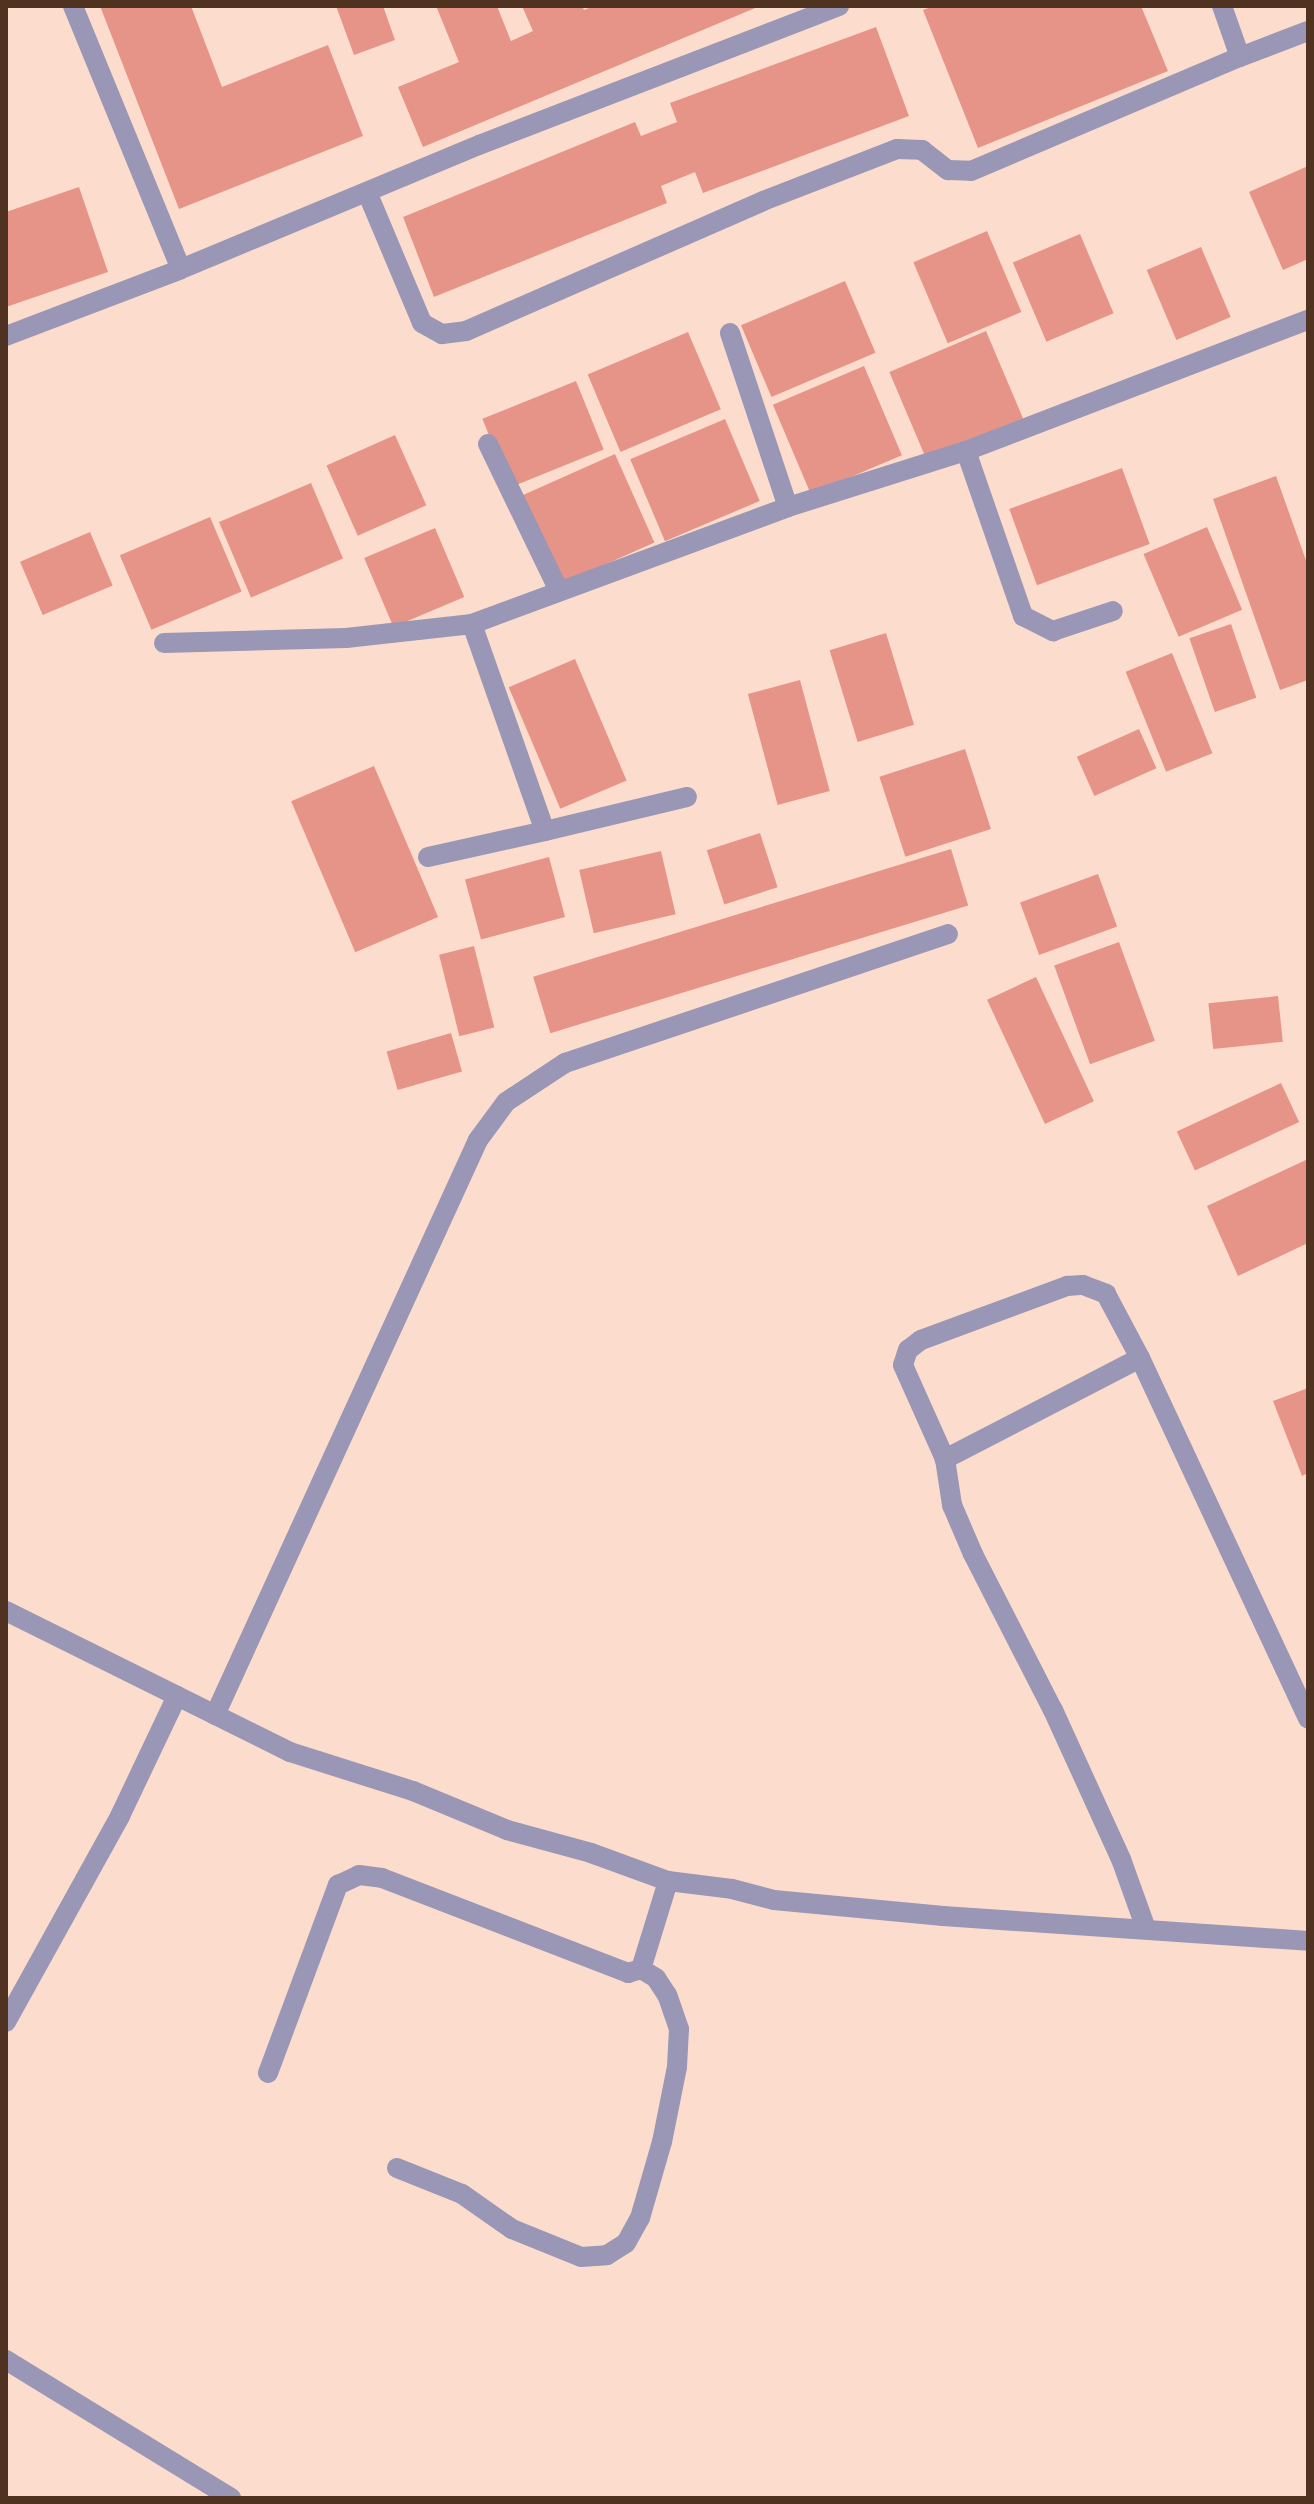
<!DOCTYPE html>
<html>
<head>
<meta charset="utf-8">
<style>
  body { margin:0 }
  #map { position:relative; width:1314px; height:2504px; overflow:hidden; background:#fcddcd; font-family:"IBM Plex Sans",sans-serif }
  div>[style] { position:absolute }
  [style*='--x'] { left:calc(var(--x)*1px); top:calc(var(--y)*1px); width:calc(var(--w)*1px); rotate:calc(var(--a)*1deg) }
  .building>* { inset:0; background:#e79488; transform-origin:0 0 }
  .minor>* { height:20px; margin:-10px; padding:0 10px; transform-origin:10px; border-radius:10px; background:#9996b6 }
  span { translate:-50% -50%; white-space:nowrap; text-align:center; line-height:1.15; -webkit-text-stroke:6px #feeee5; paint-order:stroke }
  .frame { position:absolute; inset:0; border:8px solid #503221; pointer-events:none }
</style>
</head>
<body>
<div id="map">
  <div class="building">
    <div style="clip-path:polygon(100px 6px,191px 6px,222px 87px,328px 45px,363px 136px,179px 209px)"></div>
    <div style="clip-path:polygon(336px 6px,383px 6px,395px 40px,354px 55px)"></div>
    <div style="clip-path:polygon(436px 6px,497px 6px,511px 41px,533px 31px,522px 6px,582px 6px,584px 10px,594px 6px,760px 6px,423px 147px,398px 87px,459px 62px)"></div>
    <div style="clip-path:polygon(934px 6px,1141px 6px,1168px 71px,978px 148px,923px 10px)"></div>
    <div style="clip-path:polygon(876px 27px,909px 116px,703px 193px,695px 172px,661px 186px,667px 203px,434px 297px,403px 217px,635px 122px,641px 136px,677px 122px,670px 103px)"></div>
    <div style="clip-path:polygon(1308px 166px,1308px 259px,1283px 270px,1249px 192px)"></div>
    <div style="clip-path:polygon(79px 187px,108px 272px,6px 307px,6px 212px)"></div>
    <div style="left:987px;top:231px;width:88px;height:80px;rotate:67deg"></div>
    <div style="left:1080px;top:234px;width:86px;height:73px;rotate:67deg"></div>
    <div style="left:1201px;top:247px;width:76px;height:59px;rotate:67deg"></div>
    <div style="left:845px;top:281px;width:78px;height:113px;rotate:67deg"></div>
    <div style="left:986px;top:331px;width:95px;height:105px;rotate:67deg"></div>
    <div style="left:688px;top:332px;width:84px;height:109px;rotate:67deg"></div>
    <div style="left:864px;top:366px;width:97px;height:99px;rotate:67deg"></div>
    <div style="left:576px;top:381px;width:74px;height:101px;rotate:68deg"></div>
    <div style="left:725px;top:419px;width:89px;height:103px;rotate:67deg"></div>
    <div style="left:395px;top:435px;width:77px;height:75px;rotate:66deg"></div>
    <div style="left:615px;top:454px;width:97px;height:103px;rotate:66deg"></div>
    <div style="left:1122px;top:468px;width:81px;height:120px;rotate:70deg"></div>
    <div style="clip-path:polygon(1276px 476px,1308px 566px,1308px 680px,1280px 690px,1213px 499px)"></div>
    <div style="left:311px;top:483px;width:82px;height:100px;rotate:67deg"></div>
    <div style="left:210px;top:517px;width:81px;height:98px;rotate:67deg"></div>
    <div style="left:1207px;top:527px;width:90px;height:69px;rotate:67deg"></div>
    <div style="left:435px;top:528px;width:75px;height:77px;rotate:67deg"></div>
    <div style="left:90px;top:532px;width:58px;height:76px;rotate:67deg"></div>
    <div style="left:1231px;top:624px;width:78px;height:44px;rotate:71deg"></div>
    <div style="left:886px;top:633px;width:96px;height:59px;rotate:73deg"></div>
    <div style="left:1172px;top:653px;width:108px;height:50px;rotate:68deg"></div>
    <div style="left:575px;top:659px;width:132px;height:72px;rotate:67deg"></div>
    <div style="left:800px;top:680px;width:115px;height:54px;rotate:75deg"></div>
    <div style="left:1139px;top:729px;width:43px;height:68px;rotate:66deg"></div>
    <div style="left:965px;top:749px;width:84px;height:90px;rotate:72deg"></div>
    <div style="left:374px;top:766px;width:164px;height:90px;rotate:67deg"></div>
    <div style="left:760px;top:833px;width:57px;height:56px;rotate:72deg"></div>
    <div style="left:951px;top:849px;width:59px;height:437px;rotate:73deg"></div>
    <div style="left:661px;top:851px;width:65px;height:84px;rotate:77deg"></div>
    <div style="left:549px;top:857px;width:62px;height:87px;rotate:75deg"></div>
    <div style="left:1098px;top:874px;width:56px;height:83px;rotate:70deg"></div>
    <div style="left:1119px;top:942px;width:105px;height:69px;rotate:70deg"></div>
    <div style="left:474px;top:946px;width:84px;height:36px;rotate:76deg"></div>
    <div style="left:1036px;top:977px;width:137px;height:54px;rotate:65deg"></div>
    <div style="left:1278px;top:996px;width:46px;height:70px;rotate:84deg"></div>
    <div style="left:451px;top:1033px;width:40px;height:67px;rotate:74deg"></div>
    <div style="left:1281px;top:1083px;width:43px;height:115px;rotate:65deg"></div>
    <div style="clip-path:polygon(1308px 1159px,1308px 1243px,1238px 1276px,1207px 1206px)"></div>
    <div style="clip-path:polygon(1308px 1388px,1308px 1473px,1302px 1476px,1273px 1401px)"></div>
  </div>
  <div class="minor">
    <div style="--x:73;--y:6;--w:284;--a:67.7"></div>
    <div style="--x:181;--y:269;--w:323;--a:-22.6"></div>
    <div style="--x:479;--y:145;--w:386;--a:-21.1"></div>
    <div style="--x:1222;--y:6;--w:54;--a:70.6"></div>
    <div style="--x:1240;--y:57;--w:73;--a:-20.9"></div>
    <div style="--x:367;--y:192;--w:142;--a:67.2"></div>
    <div style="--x:422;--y:323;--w:23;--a:29"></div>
    <div style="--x:442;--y:334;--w:24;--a:-7"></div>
    <div style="--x:466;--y:331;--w:324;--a:-23.6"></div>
    <div style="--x:763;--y:201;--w:144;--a:-21.2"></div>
    <div style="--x:897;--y:149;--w:25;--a:2"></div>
    <div style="--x:922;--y:150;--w:33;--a:38"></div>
    <div style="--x:948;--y:170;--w:23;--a:2"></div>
    <div style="--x:971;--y:171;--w:292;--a:-23"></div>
    <div style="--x:730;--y:333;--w:183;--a:71.6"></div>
    <div style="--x:6;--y:336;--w:187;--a:-20.9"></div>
    <div style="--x:488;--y:444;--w:163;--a:64.2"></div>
    <div style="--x:966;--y:451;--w:175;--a:70.9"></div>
    <div style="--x:1023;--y:616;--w:34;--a:27"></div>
    <div style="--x:1053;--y:631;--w:63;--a:-18.4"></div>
    <div style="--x:472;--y:624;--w:219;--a:70.6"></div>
    <div style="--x:545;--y:831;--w:146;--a:-13.5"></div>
    <div style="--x:164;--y:643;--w:182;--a:-1.6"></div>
    <div style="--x:346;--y:638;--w:127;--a:-6.3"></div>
    <div style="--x:472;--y:624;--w:337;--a:-20.3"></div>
    <div style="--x:788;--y:507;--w:187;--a:-17.5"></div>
    <div style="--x:966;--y:451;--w:366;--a:-21"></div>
    <div style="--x:428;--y:857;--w:120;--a:-12.5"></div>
    <div style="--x:1140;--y:1358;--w:220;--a:152.6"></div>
    <div style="--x:945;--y:1459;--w:103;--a:-114.1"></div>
    <div style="--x:903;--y:1365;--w:16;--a:-72"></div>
    <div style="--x:908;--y:1350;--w:16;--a:-38"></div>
    <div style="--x:921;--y:1340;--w:156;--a:-20.3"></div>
    <div style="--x:1067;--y:1286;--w:16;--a:-4"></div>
    <div style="--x:1083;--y:1285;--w:25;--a:21"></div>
    <div style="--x:1106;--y:1294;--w:72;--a:62"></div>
    <div style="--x:1140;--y:1358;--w:398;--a:65"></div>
    <div style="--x:945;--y:1459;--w:47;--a:81.3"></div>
    <div style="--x:952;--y:1505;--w:53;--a:66.8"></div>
    <div style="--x:973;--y:1554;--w:175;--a:62.9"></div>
    <div style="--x:1053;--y:1710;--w:164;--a:65.5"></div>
    <div style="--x:1121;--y:1859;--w:74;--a:70.3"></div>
    <div style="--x:6;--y:1611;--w:317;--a:26.4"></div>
    <div style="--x:290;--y:1752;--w:129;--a:17.6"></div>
    <div style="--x:413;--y:1791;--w:102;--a:22.5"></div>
    <div style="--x:507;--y:1830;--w:87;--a:15.3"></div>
    <div style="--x:591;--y:1853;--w:82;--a:20"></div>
    <div style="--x:668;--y:1881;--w:64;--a:7.1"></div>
    <div style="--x:732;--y:1889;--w:43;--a:14.7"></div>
    <div style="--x:774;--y:1900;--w:170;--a:5.4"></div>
    <div style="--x:943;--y:1916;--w:366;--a:3.9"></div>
    <div style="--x:215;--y:1715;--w:632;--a:-65.42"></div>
    <div style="--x:478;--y:1140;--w:47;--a:-53.6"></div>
    <div style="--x:506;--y:1102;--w:71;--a:-33.5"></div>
    <div style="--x:565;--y:1063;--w:404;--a:-18.6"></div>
    <div style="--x:6;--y:2022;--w:235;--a:-61"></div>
    <div style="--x:120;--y:1816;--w:133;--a:-64.6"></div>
    <div style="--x:268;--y:2073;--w:201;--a:-69.6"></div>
    <div style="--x:338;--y:1885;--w:23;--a:-25"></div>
    <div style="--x:359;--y:1875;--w:23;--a:7"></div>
    <div style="--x:382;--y:1878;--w:264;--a:21.1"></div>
    <div style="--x:628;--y:1973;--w:14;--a:-17"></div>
    <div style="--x:641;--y:1969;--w:92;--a:-72.9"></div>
    <div style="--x:397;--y:2168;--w:70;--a:21.8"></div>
    <div style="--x:462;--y:2194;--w:61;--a:35"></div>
    <div style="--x:512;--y:2229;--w:74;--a:22.1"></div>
    <div style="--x:581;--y:2257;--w:26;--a:-4"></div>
    <div style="--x:607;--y:2255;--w:22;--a:-32"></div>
    <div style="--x:626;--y:2243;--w:29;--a:-61"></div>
    <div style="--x:640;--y:2218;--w:79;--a:-73.9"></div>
    <div style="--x:662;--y:2142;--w:76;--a:-78.7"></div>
    <div style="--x:677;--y:2067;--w:38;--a:-87"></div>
    <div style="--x:679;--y:2029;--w:36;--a:-109"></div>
    <div style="--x:667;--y:1995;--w:20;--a:-123"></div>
    <div style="--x:656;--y:1978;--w:17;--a:-149"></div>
    <div style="--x:6;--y:2360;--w:264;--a:31.5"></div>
  </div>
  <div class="frame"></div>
</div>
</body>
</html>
